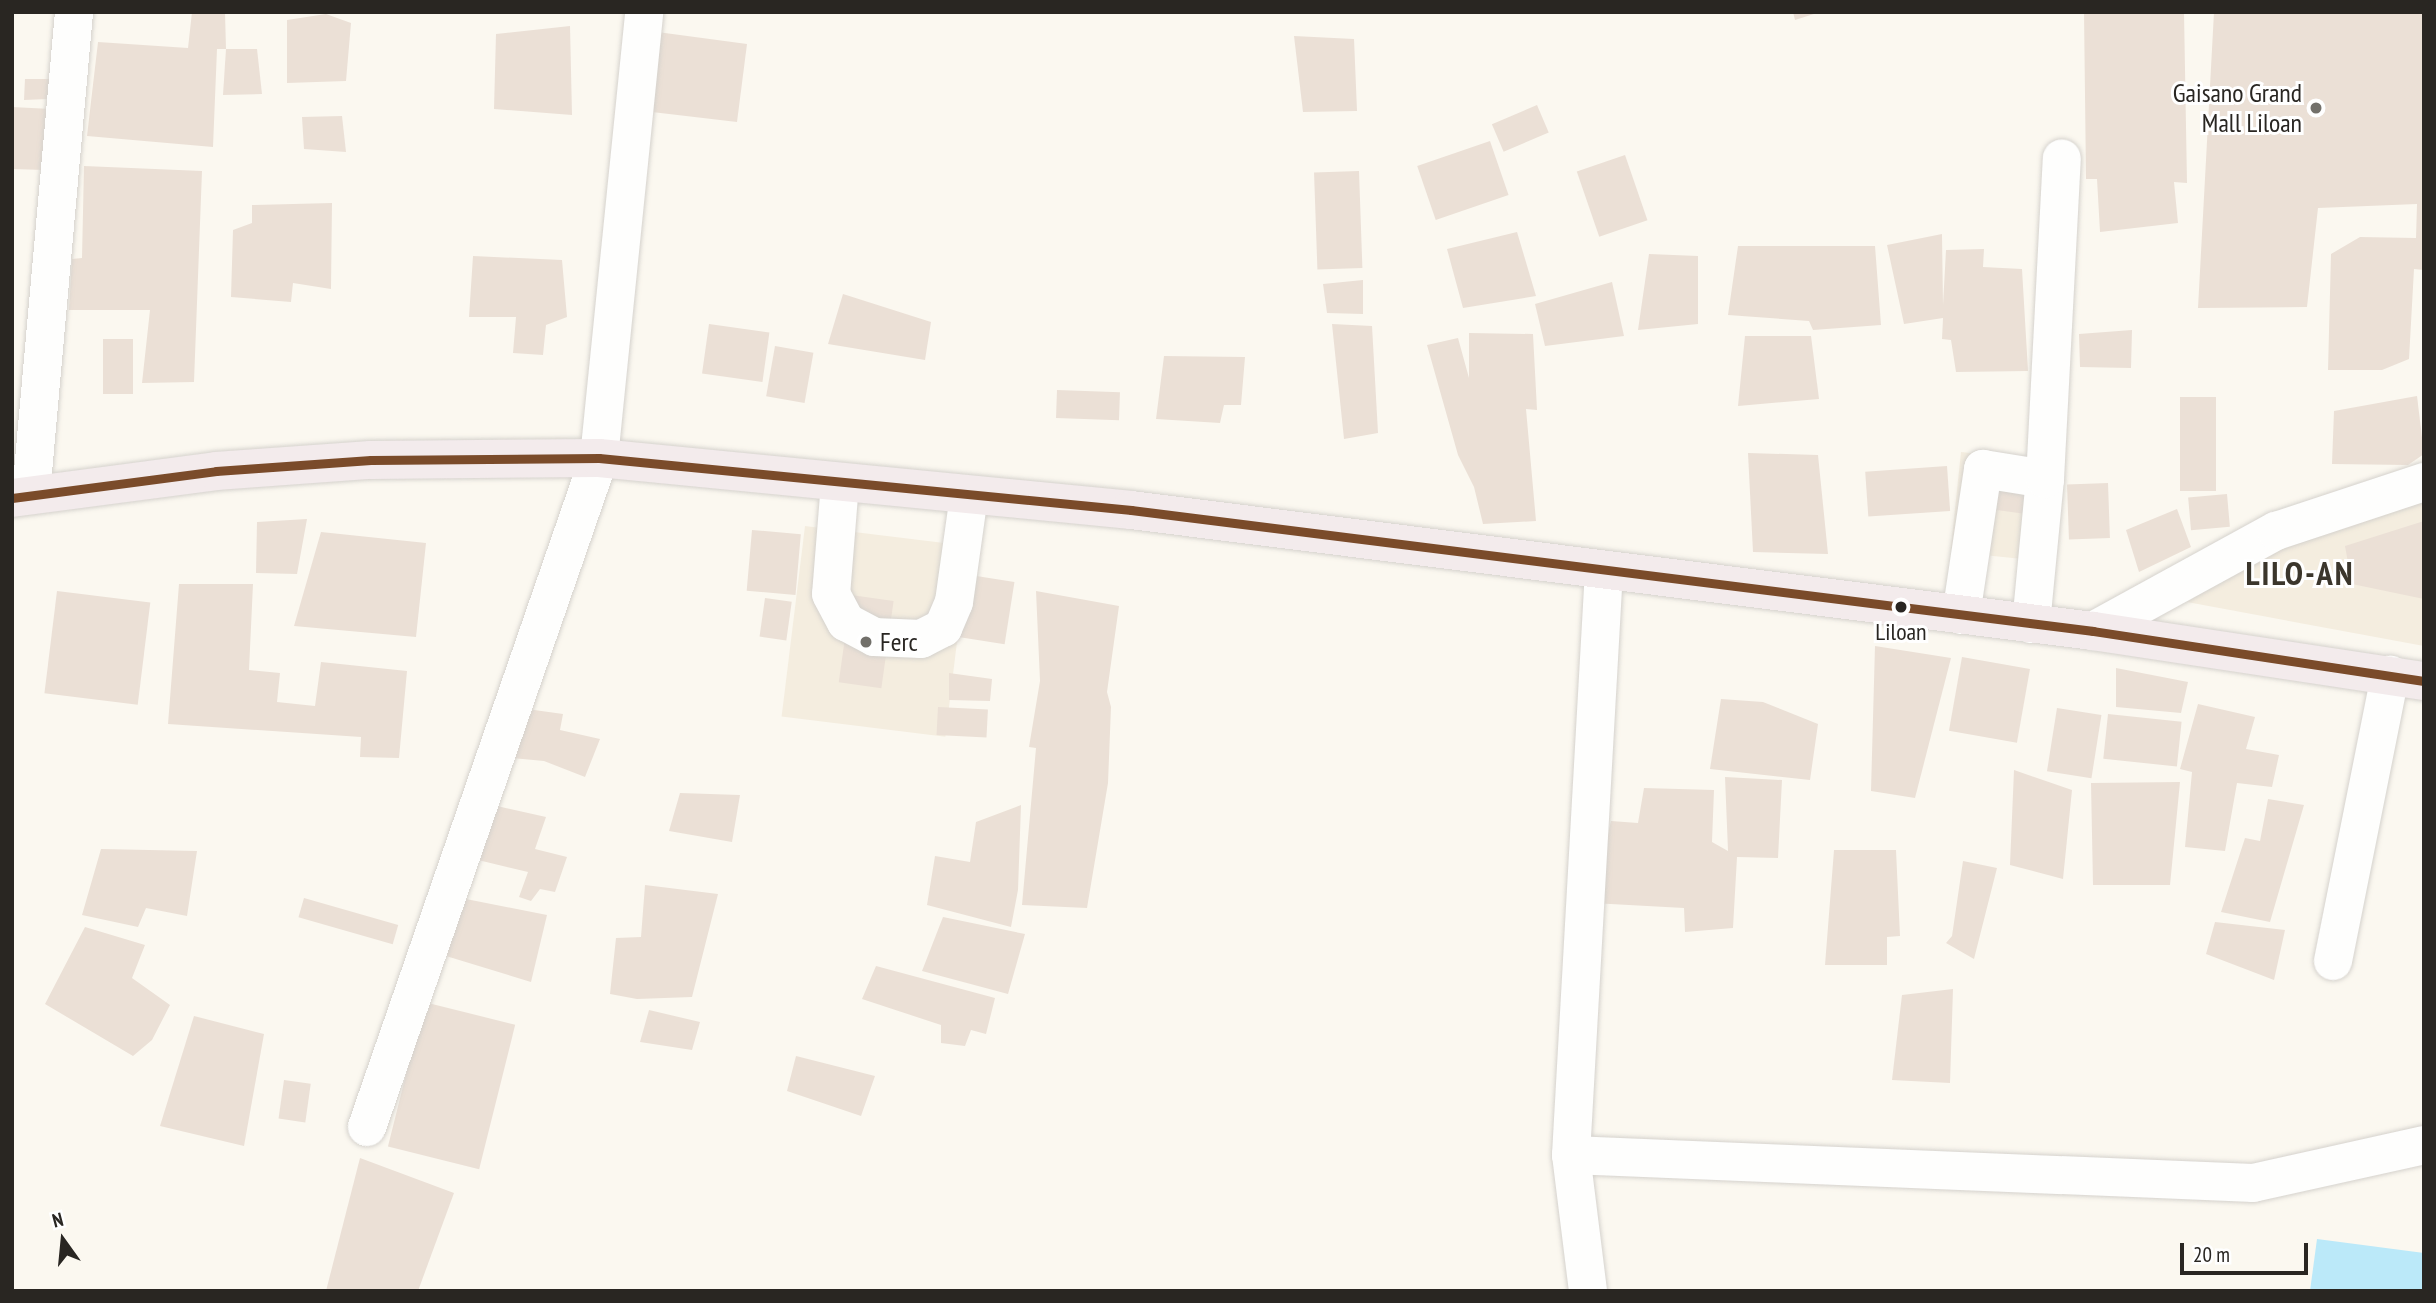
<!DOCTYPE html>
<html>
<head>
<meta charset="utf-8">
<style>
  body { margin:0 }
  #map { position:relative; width:2436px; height:1303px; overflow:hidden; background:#fbf8f0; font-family:"PT Sans Narrow",sans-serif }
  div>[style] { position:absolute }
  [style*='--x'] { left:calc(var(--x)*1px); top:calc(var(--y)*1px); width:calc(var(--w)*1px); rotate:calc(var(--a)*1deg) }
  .built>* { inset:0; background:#f4eddf; transform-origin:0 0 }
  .water>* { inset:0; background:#bbe9f9 }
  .building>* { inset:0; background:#ebe0d6; transform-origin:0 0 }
  .roads { filter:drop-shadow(0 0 2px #d5d2cd) drop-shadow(0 0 2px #d5d2cd) }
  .minor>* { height:38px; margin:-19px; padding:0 19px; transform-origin:19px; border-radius:19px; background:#fefefd }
  .major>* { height:38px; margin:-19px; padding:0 19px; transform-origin:19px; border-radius:19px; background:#f3ebec }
  .bus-1>* { height:9px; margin:-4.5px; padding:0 4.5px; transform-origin:4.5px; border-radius:4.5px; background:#7a4b2a }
  .dots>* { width:19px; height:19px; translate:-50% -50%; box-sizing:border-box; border:4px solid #fff; border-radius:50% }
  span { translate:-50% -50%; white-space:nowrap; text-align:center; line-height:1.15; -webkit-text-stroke:6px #fff; paint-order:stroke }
  .bus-label { font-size:24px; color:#292622 }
  .poi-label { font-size:26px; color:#292622 }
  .right { translate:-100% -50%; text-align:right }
  .left { translate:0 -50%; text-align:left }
  .district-label { font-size:33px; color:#3b362c; font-weight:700; letter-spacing:2px }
  .frame { position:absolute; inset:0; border:14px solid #292622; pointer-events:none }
  .north { position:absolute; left:28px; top:1205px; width:70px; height:70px; -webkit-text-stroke:5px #fff; paint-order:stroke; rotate:345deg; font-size:19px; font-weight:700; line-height:28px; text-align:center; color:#292622 }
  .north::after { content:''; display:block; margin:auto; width:24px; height:32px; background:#292622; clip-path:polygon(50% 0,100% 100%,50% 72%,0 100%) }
  .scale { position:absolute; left:2180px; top:1243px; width:128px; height:32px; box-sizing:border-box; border:4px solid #292622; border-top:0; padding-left:9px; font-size:21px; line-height:24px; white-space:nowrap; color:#292622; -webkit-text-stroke:5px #fff; paint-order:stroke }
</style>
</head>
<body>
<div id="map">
  <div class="built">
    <div style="left:1961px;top:452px;width:103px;height:100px;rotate:6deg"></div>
    <div style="clip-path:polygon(2424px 498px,2424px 646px,2187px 602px,2272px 546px)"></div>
    <div style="left:805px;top:526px;width:165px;height:192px;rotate:7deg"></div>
  </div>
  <div class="water">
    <div style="clip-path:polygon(2317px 1239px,2424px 1253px,2424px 1291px,2310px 1291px)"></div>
  </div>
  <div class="building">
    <div style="clip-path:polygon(192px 12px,225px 12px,226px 49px,217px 49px,213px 147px,87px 136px,98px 42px,188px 48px)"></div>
    <div style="clip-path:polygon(1793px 12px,1817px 12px,1817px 13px,1795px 20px)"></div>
    <div style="clip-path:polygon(2084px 12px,2184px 12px,2187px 183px,2174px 182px,2178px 223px,2100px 232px,2097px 179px,2086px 179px)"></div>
    <div style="clip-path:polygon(2214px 12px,2424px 12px,2424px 270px,2414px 269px,2409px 359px,2382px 370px,2328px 370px,2331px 254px,2360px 237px,2416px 238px,2417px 204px,2318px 208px,2307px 307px,2198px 308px)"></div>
    <div style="clip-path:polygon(326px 14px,351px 23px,346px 81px,287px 83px,287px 20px)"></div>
    <div style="clip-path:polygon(570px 26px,572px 115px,494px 109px,496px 34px)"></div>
    <div style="clip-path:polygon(650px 31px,747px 44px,737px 122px,652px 112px)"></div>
    <div style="clip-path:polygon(1294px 36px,1354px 39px,1357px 111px,1303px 112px)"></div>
    <div style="clip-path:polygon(226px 49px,257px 49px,262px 94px,223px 95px)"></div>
    <div style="clip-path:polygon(25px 79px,50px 79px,48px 99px,24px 100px)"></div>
    <div style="left:1537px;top:105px;width:30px;height:49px;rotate:67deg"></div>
    <div style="clip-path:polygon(12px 107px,51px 109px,44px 170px,12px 169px)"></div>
    <div style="clip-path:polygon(342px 116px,346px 152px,304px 149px,302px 117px)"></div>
    <div style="left:1490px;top:141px;width:57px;height:77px;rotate:71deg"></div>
    <div style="left:1625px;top:155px;width:69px;height:51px;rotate:71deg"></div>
    <div style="clip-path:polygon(84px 166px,202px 171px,194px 382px,142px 383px,150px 310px,69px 310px,72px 259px,82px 258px)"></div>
    <div style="left:1359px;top:171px;width:97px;height:45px;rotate:88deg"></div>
    <div style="clip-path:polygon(332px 203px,331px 289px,293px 283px,291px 302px,231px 297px,233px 230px,252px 223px,252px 205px)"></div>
    <div style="clip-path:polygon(1517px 232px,1536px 296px,1463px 308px,1447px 249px)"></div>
    <div style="clip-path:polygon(1942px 234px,1943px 305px,1946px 250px,1984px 249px,1983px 267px,2022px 269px,2028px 371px,1956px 372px,1951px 340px,1942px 339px,1943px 318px,1904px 324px,1887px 245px)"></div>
    <div style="clip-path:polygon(1738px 246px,1875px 246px,1881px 325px,1813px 330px,1809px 321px,1728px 315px)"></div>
    <div style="clip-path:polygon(1649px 254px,1698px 256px,1698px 324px,1638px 330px)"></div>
    <div style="clip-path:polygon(473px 256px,562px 260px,567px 317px,546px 325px,543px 355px,513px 353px,516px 317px,469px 317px)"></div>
    <div style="clip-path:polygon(1363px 280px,1363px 314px,1327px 313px,1323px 284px)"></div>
    <div style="clip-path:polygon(1612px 282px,1624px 336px,1545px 346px,1535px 304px)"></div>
    <div style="clip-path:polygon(843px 294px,931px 322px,925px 360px,828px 344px)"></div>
    <div style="left:709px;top:324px;width:61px;height:50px;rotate:8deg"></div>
    <div style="clip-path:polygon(1332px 324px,1372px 326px,1378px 433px,1344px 439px)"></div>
    <div style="clip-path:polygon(2132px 330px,2131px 368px,2080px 367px,2079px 334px)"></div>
    <div style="clip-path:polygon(1469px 333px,1533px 334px,1537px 410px,1526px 409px,1536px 521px,1483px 524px,1474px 487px,1458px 455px,1427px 345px,1458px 338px,1469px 378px)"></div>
    <div style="clip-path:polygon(1745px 336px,1811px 336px,1819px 399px,1738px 406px)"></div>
    <div style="left:133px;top:339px;width:55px;height:30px;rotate:90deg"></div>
    <div style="left:775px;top:346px;width:39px;height:51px;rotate:10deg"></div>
    <div style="clip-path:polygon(1164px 356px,1245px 357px,1241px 405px,1224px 405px,1220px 423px,1156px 419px)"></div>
    <div style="left:1057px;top:390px;width:63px;height:28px;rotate:2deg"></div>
    <div style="clip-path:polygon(2417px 396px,2424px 454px,2408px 465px,2332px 464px,2334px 411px)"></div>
    <div style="left:2180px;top:397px;width:36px;height:94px"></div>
    <div style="clip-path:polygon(1748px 453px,1818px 455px,1828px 554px,1753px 552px)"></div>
    <div style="left:1947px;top:466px;width:45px;height:82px;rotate:86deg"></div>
    <div style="left:1992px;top:479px;width:42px;height:30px;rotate:8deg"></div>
    <div style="left:2108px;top:483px;width:55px;height:41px;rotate:88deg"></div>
    <div style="left:2227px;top:494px;width:33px;height:39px;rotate:85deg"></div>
    <div style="clip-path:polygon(2177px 509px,2191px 547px,2139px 572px,2126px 530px)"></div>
    <div style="clip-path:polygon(307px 519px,297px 574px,256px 573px,257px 522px)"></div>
    <div style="clip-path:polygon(2424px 521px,2424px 599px,2352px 584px,2345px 546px)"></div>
    <div style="left:752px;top:530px;width:49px;height:61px;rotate:5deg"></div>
    <div style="clip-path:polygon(321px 532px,426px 543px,416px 637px,294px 626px)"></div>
    <div style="left:970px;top:575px;width:45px;height:63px;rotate:9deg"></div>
    <div style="clip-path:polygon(179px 584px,253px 584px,249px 670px,280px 673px,277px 702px,315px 706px,321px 662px,407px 671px,399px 758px,360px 757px,361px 737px,168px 724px)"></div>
    <div style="left:57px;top:591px;width:94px;height:103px;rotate:7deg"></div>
    <div style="clip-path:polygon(1036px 591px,1119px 606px,1107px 692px,1111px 707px,1108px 783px,1087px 908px,1022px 905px,1036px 748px,1029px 747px,1040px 681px)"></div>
    <div style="left:851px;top:595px;width:43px;height:88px;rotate:8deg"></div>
    <div style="left:765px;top:598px;width:27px;height:39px;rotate:8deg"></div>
    <div style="clip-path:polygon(1875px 646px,1951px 658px,1915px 798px,1871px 791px)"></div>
    <div style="left:1962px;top:657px;width:69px;height:75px;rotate:10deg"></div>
    <div style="clip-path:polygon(2116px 668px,2188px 682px,2181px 713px,2116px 707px)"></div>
    <div style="clip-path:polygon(949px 673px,992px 679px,990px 701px,949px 700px)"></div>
    <div style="clip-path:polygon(1721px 699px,1763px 702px,1818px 724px,1810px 780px,1710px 769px)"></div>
    <div style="clip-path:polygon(2198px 704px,2255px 717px,2246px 749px,2279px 755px,2272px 787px,2237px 783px,2225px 851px,2185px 847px,2192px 772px,2180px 769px)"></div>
    <div style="left:938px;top:707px;width:50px;height:28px;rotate:3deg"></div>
    <div style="left:2057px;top:708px;width:45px;height:64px;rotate:9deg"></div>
    <div style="clip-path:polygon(527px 709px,563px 714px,560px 730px,600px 739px,585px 777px,544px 761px,512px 758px)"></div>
    <div style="left:2108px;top:714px;width:74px;height:45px;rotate:6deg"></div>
    <div style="clip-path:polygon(2014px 770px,2072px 790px,2063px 879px,2010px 865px)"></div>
    <div style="clip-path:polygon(1725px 777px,1782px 780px,1778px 858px,1737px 857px,1733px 928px,1685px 932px,1684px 908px,1592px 903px,1611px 821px,1638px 823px,1644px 788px,1714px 790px,1712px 842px,1728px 851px)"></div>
    <div style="clip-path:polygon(2180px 782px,2170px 885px,2093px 885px,2091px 783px)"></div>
    <div style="clip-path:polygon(680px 793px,740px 795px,732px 842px,669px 831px)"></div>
    <div style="clip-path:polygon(2268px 799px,2304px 805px,2270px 922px,2221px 912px,2245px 838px,2260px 841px)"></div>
    <div style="clip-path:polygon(1021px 805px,1018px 890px,1011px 927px,927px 905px,935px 856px,970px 862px,976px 822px)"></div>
    <div style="clip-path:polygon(497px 806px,546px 817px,535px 849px,567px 857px,555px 892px,540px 889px,531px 901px,519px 897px,528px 872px,478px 860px)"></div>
    <div style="clip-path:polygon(101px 849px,197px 851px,187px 916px,146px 908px,138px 927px,82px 915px)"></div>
    <div style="clip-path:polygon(1834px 850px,1896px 850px,1900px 936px,1887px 937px,1887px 965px,1825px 965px)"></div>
    <div style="clip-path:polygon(1963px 861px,1997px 868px,1974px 959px,1946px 943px,1952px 936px)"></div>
    <div style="clip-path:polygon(645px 885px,718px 894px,692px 997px,637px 999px,610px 994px,616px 938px,641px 937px)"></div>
    <div style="left:304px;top:898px;width:98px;height:20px;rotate:16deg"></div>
    <div style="clip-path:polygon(466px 899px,547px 915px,531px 982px,446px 956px)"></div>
    <div style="clip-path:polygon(943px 917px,1025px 934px,1008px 994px,922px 971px)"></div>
    <div style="clip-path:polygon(2215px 922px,2285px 930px,2274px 980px,2206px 954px)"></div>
    <div style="clip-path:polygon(85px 927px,145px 945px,132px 978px,170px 1005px,152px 1040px,133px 1056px,45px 1004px)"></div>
    <div style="clip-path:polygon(876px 966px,995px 998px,986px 1034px,971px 1030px,965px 1046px,941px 1043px,941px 1025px,862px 999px)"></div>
    <div style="clip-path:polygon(1953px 989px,1950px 1083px,1892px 1080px,1902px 995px)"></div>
    <div style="left:424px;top:1002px;width:94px;height:149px;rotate:14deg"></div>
    <div style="clip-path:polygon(649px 1010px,700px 1022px,692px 1050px,640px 1042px)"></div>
    <div style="clip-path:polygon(194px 1016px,264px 1034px,244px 1146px,160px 1126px)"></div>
    <div style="clip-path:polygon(796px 1056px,875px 1076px,861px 1116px,787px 1091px)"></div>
    <div style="left:284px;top:1080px;width:27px;height:39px;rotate:8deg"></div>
    <div style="clip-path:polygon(360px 1158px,454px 1193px,418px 1291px,326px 1291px)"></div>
  </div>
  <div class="roads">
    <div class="minor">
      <div style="--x:840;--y:483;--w:111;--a:94.6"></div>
      <div style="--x:831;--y:594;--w:32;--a:62"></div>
      <div style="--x:846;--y:622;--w:32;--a:28"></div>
      <div style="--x:874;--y:637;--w:47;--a:2.4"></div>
      <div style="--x:921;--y:639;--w:25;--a:-27"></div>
      <div style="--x:943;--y:628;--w:28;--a:-67"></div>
      <div style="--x:954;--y:602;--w:108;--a:-82"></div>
      <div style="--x:31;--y:494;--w:484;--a:-84.9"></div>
      <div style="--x:1961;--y:615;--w:148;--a:-81.4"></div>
      <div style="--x:1983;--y:469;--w:63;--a:9.2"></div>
      <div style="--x:2031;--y:624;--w:146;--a:-84.5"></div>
      <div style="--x:2045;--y:479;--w:321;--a:-87"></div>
      <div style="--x:2093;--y:631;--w:209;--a:-28.7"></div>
      <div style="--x:2276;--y:531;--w:156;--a:-18.3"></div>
      <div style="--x:2333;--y:961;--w:292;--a:-78.7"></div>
      <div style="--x:367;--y:1127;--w:708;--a:-70.87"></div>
      <div style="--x:599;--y:458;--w:448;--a:-84.2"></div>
      <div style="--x:1571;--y:1155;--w:683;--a:2.35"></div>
      <div style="--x:2253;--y:1183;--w:175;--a:-12.5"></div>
      <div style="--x:1588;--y:1291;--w:137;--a:-97.1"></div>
      <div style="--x:1571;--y:1155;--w:585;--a:-86.77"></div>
    </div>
    <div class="major">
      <div style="--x:12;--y:498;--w:206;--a:-7.5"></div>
      <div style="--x:216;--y:471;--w:155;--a:-4.1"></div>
      <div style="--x:371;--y:460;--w:228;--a:-0.5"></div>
      <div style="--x:599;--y:458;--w:535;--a:5.58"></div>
      <div style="--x:1131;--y:510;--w:970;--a:7.17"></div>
      <div style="--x:2093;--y:631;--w:335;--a:8.6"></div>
    </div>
  </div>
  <div class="bus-1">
    <div style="--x:12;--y:498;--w:206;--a:-7.5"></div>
    <div style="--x:216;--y:471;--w:155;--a:-4.1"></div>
    <div style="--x:371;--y:460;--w:228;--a:-0.5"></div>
    <div style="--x:599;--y:458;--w:535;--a:5.58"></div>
    <div style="--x:1131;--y:510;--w:970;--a:7.17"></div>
    <div style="--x:2093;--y:631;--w:335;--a:8.6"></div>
  </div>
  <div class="dots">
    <div style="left:2316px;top:108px;background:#72706a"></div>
    <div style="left:1901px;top:607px;background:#292622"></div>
    <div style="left:866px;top:642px;background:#72706a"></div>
  </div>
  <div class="bus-label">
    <span style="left:1901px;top:632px">Liloan</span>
  </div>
  <div class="poi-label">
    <span class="right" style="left:2302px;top:108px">Gaisano Grand<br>Mall Liloan</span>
    <span class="left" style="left:880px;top:642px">Ferc</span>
  </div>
  <div class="district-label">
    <span style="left:2300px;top:573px">LILO-AN</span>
  </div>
  <div class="frame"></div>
  <div class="north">N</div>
  <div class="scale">20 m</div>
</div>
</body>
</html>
